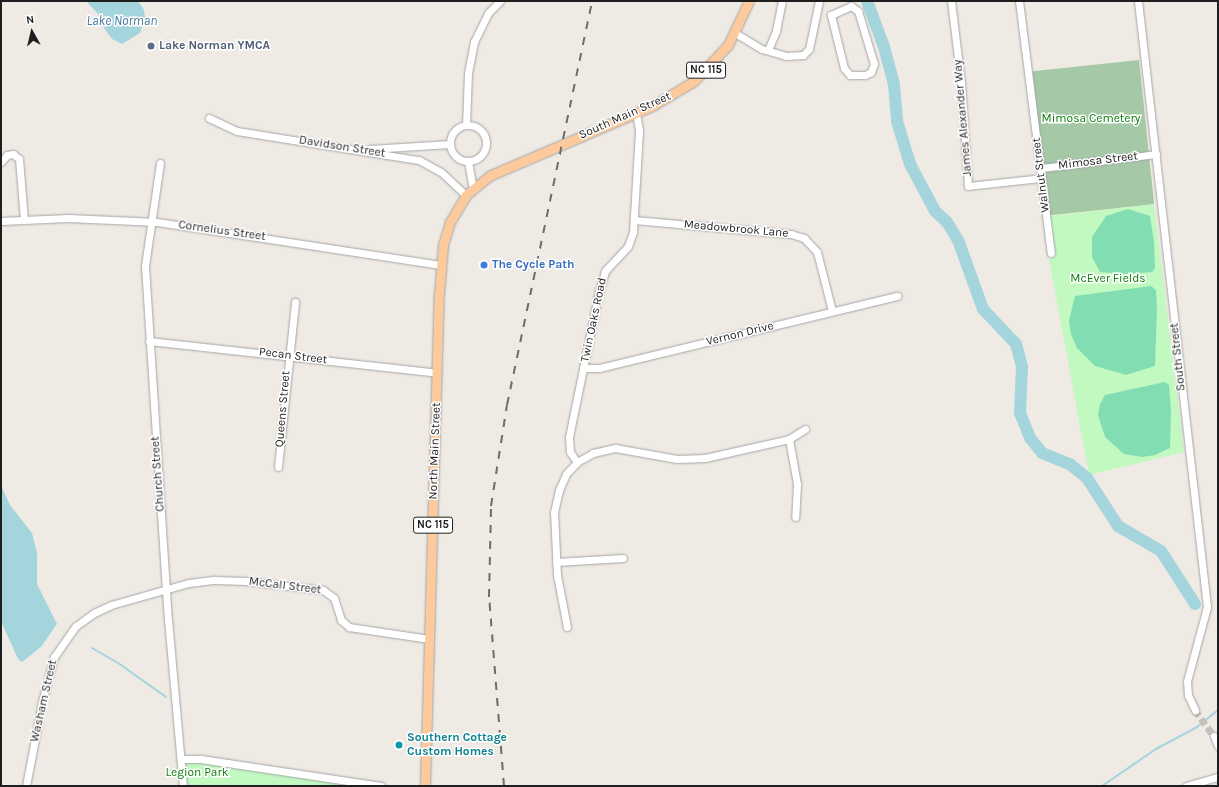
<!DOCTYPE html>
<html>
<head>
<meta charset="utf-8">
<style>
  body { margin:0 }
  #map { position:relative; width:1219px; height:787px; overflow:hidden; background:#efeae4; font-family:Karla,sans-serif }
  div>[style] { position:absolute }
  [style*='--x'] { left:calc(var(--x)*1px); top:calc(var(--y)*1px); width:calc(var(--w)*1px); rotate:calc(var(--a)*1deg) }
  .cemetery>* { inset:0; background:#a5c8a7; transform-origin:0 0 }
  .park>* { inset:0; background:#c1f9c1 }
  .pitch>* { inset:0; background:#82deb2 }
  .water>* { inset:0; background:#a4d5dd }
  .stream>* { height:2px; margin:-1px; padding:0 1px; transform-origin:1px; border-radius:1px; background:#a4d5dd }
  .river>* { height:12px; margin:-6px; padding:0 6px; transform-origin:6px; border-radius:6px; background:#a4d5dd }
  .minor-tunnel>* { height:7px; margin-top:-3.5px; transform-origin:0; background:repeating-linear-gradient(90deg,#c5c1bc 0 7px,transparent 0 10.5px) }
  .roads { filter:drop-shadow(0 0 1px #a5a5a5) drop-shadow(0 0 1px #a5a5a5) }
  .minor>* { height:7px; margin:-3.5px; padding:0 3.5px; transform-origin:3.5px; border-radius:3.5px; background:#fff }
  .minor>.ring { margin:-3.5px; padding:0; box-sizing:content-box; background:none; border:7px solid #fff; border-radius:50% }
  .major>* { height:9px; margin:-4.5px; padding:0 4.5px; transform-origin:4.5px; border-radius:4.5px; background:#fcca9c }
  .rail>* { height:2px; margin-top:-1px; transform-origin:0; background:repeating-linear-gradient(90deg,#6c6c6c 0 8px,transparent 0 16px) }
  .dots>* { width:11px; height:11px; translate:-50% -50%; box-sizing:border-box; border:2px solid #fff; border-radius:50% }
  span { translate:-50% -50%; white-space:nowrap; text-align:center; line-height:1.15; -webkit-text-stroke:3px #fff; paint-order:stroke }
  .shield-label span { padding:1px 3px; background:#fff; border:1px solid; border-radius:3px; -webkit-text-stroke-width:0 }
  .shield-label { font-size:11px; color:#1e1e1e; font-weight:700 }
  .service-label { font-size:12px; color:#4e5e75; font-weight:700 }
  .left { translate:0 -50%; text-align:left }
  .street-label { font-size:12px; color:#1e1e1e }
  .park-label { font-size:12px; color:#0c7c0c }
  .shop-label { font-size:12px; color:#366cbe; font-weight:700 }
  .culture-label { font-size:12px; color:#0d838f; font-weight:700 }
  .water-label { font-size:13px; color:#44799e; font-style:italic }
  .frame { position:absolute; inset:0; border:2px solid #1e1e1e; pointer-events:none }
  .north { position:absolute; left:12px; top:12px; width:40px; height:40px; -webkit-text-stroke:3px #fff; paint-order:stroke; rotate:352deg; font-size:11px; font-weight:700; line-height:16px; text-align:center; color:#1e1e1e }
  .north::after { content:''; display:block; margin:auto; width:14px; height:18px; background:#1e1e1e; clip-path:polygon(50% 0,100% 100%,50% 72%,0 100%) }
</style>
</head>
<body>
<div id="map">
  <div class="cemetery">
    <div style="left:1139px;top:60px;width:145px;height:107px;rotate:84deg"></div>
  </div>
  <div class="park">
    <div style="clip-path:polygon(1154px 204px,1184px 452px,1089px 475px,1049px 259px,1056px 256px,1050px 216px)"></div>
    <div style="clip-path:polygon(181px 759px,380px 786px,183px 786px)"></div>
  </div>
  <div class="pitch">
    <div style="clip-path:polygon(1128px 209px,1150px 216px,1154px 242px,1155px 268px,1152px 272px,1126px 274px,1100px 272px,1092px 257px,1092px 237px,1106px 216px)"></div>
    <div style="clip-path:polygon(1151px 286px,1156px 290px,1157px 309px,1155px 366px,1126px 375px,1095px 366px,1077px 348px,1071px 334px,1069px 321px,1075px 296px)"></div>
    <div style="clip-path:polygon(1165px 382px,1169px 385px,1171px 411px,1170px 448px,1155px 455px,1142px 457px,1124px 454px,1105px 437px,1098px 415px,1100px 404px,1105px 395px)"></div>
  </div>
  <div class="water">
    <div style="clip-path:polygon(86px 1px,138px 1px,144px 10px,145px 18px,140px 33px,122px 44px,112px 39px,104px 28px,98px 14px)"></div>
    <div style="clip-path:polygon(1px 485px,10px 505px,32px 533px,37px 553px,37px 584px,57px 624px,41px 647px,22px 662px,18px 659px,1px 621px)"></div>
  </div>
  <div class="stream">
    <div style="--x:92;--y:648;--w:34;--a:30"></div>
    <div style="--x:121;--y:665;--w:55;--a:35.4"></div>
    <div style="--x:1102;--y:786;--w:65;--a:-34.4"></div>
    <div style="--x:1156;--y:749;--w:47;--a:-28.2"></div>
    <div style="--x:1197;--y:727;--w:27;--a:-39"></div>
  </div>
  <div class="river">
    <div style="--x:867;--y:1;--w:49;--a:69.7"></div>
    <div style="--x:884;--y:47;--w:39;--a:75"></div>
    <div style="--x:894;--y:85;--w:36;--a:85"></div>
    <div style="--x:897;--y:121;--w:45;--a:73.2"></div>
    <div style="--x:910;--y:164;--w:53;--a:62"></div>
    <div style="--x:935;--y:211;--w:16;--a:43"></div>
    <div style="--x:947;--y:222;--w:21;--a:59"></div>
    <div style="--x:958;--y:240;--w:73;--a:70.1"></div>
    <div style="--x:983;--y:309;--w:48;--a:46.7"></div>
    <div style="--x:1016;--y:344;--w:24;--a:75"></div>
    <div style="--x:1022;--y:367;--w:46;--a:92.5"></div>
    <div style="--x:1020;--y:413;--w:27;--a:68"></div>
    <div style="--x:1030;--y:438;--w:19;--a:51"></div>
    <div style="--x:1042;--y:453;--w:31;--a:22"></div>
    <div style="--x:1071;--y:465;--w:21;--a:39"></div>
    <div style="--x:1087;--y:478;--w:57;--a:57.1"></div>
    <div style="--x:1118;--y:526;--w:50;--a:30.2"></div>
    <div style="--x:1161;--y:551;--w:63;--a:57.3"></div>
  </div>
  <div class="minor-tunnel">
    <div style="--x:1195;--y:710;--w:32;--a:54"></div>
  </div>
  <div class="roads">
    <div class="minor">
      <div style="--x:951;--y:1;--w:83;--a:83"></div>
      <div style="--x:961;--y:83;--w:103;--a:86.1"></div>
      <div style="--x:968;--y:186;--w:74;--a:-6.2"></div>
      <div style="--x:1019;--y:1;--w:254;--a:82.8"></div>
      <div style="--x:1138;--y:1;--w:610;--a:83.5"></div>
      <div style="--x:1207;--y:607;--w:77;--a:105.1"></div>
      <div style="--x:1187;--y:681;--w:14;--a:86"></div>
      <div style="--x:1188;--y:695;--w:17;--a:65"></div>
      <div style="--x:851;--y:6;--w:9;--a:36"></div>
      <div style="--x:858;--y:11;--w:55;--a:73.2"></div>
      <div style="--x:874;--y:64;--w:9;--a:111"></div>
      <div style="--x:871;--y:72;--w:7;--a:153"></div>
      <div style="--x:865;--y:75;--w:15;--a:180"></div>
      <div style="--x:850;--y:75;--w:9;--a:-131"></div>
      <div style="--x:844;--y:68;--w:55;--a:-103.8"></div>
      <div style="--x:831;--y:15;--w:22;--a:-24"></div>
      <div style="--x:735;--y:33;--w:31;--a:31"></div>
      <div style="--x:762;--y:49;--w:25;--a:16"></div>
      <div style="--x:786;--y:56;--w:17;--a:-3"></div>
      <div style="--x:803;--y:55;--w:8;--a:-45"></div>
      <div style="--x:809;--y:49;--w:49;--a:-78.2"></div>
      <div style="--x:768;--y:50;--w:21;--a:-67"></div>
      <div style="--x:776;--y:31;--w:31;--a:-79"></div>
      <div style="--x:209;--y:118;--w:31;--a:25"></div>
      <div style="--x:237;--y:131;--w:184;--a:9.1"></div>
      <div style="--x:419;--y:160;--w:25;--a:29"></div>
      <div style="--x:441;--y:172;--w:34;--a:43"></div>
      <div style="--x:466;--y:125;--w:52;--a:-87.8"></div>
      <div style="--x:468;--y:73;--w:32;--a:-79"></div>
      <div style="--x:474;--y:42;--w:32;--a:-64"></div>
      <div style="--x:488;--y:13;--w:17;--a:-45"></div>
      <div class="ring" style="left:450px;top:125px;width:29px;height:29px"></div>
      <div style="--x:370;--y:149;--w:80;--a:-3.6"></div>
      <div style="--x:468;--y:161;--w:27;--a:80"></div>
      <div style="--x:1;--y:162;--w:9;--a:-49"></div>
      <div style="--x:7;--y:155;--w:6;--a:-9"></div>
      <div style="--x:13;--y:154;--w:8;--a:40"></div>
      <div style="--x:19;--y:159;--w:61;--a:85.3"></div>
      <div style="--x:160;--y:163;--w:104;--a:98.3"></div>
      <div style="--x:145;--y:266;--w:354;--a:86.3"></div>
      <div style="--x:168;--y:619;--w:168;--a:84.9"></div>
      <div style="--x:1041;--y:168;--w:116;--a:-6.9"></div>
      <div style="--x:634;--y:220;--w:158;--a:5.1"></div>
      <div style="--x:791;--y:234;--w:14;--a:17"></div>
      <div style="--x:804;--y:238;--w:19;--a:47"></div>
      <div style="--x:817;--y:252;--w:61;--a:75.7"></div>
      <div style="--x:1;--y:221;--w:67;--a:-2.6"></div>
      <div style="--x:68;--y:218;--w:89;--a:2.6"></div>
      <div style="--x:157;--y:222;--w:287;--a:8.6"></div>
      <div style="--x:149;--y:341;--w:290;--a:6.3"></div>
      <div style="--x:583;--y:368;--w:16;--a:0"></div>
      <div style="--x:599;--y:368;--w:307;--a:-13.6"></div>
      <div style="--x:789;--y:439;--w:46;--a:79.9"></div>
      <div style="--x:797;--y:484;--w:33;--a:93"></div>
      <div style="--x:577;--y:462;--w:12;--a:-125"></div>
      <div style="--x:570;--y:452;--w:15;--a:-94"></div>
      <div style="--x:569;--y:437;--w:149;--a:-78.4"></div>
      <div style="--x:599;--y:291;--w:21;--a:-73"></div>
      <div style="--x:605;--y:271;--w:34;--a:-47"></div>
      <div style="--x:628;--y:246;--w:15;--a:-70"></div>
      <div style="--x:633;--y:232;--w:102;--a:-86.6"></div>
      <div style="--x:639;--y:130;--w:17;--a:-100"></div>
      <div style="--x:278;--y:467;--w:166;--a:-84.1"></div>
      <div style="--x:556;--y:562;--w:67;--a:-3.4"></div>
      <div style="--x:567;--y:627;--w:53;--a:-100.9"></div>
      <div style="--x:557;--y:575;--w:63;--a:-92.7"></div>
      <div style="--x:554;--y:512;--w:23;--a:-77"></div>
      <div style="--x:559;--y:490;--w:17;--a:-66"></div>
      <div style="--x:566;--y:474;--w:16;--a:-47"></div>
      <div style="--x:577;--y:462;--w:18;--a:-29"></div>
      <div style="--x:593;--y:453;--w:23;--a:-13"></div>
      <div style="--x:615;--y:448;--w:63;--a:10.1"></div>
      <div style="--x:677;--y:459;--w:28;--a:-2"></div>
      <div style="--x:705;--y:458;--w:86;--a:-12.7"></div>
      <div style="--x:789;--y:439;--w:19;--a:-32"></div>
      <div style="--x:1214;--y:736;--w:11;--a:68"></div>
      <div style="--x:181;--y:759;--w:20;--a:0"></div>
      <div style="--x:201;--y:759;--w:182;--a:8.5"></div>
      <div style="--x:26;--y:786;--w:86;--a:-79.2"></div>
      <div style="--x:42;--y:702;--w:47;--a:-75.1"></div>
      <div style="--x:54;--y:657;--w:38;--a:-55"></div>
      <div style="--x:76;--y:626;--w:22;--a:-36"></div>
      <div style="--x:94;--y:613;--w:19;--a:-25"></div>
      <div style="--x:111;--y:605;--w:81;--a:-15.8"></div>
      <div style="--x:189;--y:583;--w:26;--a:-7"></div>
      <div style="--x:215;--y:580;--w:31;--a:2"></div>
      <div style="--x:246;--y:581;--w:78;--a:6.7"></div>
      <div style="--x:323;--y:590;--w:14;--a:36"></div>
      <div style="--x:334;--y:598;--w:23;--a:72"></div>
      <div style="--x:341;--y:620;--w:11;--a:41"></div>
      <div style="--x:349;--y:627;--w:81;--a:8.5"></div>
      <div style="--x:1186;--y:786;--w:33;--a:-16"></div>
    </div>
    <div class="major">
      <div style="--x:425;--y:786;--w:492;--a:-88.4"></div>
      <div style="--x:439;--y:294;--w:49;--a:-85.3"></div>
      <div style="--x:443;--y:245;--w:24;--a:-73"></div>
      <div style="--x:450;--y:222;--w:31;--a:-59"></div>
      <div style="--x:466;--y:195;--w:32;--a:-39"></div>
      <div style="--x:491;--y:175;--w:177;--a:-23.2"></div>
      <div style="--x:654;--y:105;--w:47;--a:-31"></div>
      <div style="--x:694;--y:81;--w:50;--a:-46.6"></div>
      <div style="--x:728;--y:45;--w:49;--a:-64.5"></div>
    </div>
  </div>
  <div class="rail">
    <div style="--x:504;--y:786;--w:190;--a:-94.5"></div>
    <div style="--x:489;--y:597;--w:91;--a:-88.7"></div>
    <div style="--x:491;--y:506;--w:102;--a:-81"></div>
    <div style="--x:507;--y:405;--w:413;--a:-78.1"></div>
  </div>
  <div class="dots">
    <div style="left:151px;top:46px;background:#5c6f8a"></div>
    <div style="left:484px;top:265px;background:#3f7fe0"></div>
    <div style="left:399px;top:745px;background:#0f9aa8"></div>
  </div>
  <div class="shield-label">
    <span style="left:706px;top:70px">NC 115</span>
    <span style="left:433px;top:525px">NC 115</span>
  </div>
  <div class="service-label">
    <span class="left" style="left:159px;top:46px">Lake Norman YMCA</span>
  </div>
  <div class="street-label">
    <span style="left:625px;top:116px;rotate:-24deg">South Main Street</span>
    <span style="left:963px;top:118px;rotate:-95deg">James Alexander Way</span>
    <span style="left:342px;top:147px;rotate:9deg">Davidson Street</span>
    <span style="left:1098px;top:161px;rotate:-7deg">Mimosa Street</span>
    <span style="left:1041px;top:175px;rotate:-97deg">Walnut Street</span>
    <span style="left:736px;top:229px;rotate:5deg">Meadowbrook Lane</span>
    <span style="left:222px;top:231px;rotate:8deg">Cornelius Street</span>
    <span style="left:594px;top:320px;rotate:-78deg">Twin Oaks Road</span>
    <span style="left:740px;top:334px;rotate:-14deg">Vernon Drive</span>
    <span style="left:293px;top:356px;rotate:7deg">Pecan Street</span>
    <span style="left:1178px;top:357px;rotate:-96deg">South Street</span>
    <span style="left:283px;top:409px;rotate:-85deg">Queens Street</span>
    <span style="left:435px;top:451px;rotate:-88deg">North Main Street</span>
    <span style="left:158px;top:474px;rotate:-94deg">Church Street</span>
    <span style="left:285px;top:586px;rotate:7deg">McCall Street</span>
    <span style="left:44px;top:701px;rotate:-77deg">Washam Street</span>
  </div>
  <div class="park-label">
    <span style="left:1091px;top:119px">Mimosa Cemetery</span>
    <span style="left:1108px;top:279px">McEver Fields</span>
    <span style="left:197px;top:773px">Legion Park</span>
  </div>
  <div class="shop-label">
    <span class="left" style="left:492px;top:265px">The Cycle Path</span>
  </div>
  <div class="culture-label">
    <span class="left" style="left:407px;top:745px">Southern Cottage<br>Custom Homes</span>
  </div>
  <div class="water-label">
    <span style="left:122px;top:21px">Lake Norman</span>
  </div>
  <div class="frame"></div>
  <div class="north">N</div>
</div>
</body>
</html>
